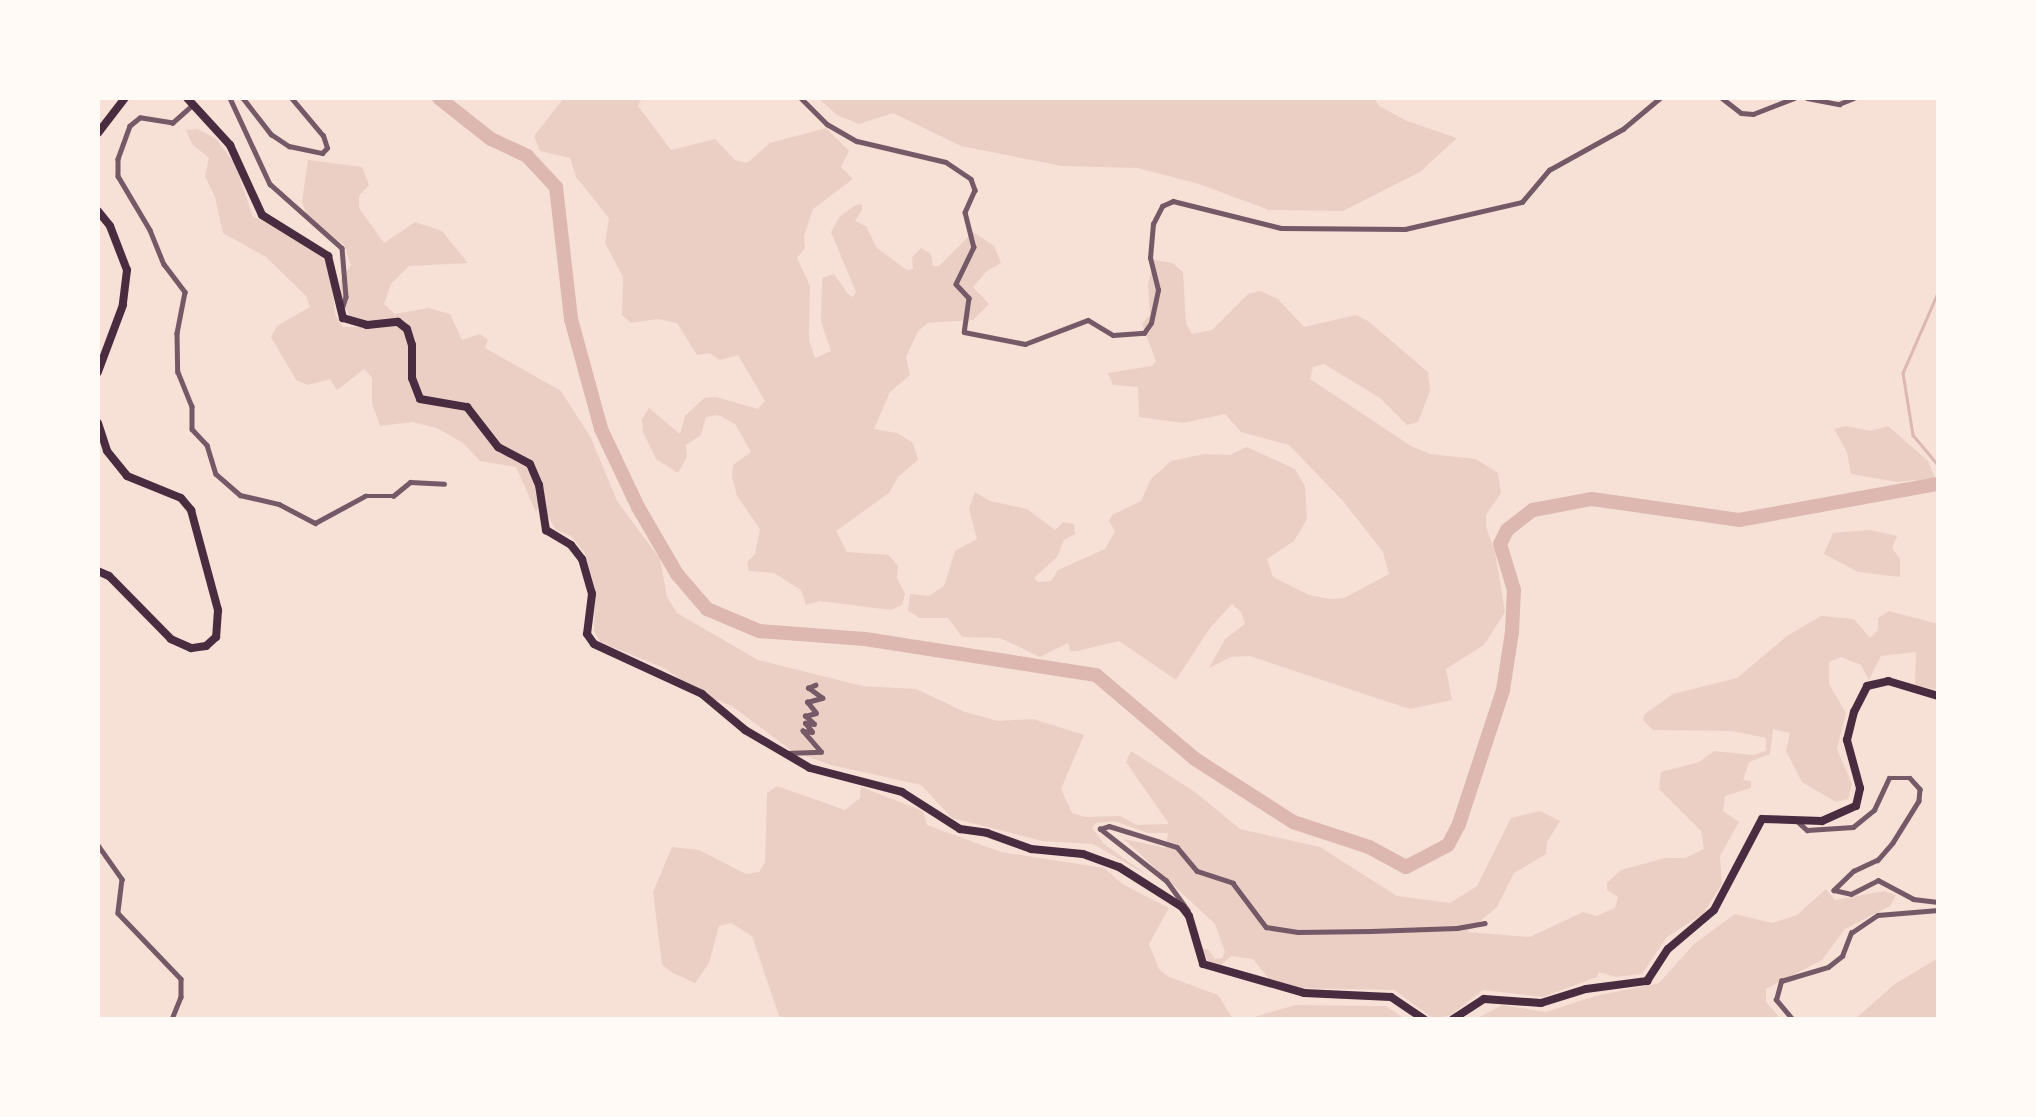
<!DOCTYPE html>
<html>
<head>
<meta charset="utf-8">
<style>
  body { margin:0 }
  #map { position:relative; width:2036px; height:1117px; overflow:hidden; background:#f7e1d7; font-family:Raleway,sans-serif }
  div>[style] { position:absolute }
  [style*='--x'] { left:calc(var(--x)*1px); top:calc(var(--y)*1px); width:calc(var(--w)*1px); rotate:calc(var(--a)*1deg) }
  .green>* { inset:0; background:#ebcfc5 }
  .stream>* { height:2.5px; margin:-1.25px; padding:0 1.25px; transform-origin:1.25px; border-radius:1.25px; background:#dcb8b0 }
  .river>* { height:14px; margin:-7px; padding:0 7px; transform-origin:7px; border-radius:7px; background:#dcb8b0 }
  .minor>* { height:4.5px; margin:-2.25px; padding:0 2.25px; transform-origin:2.25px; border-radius:2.25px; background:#755966 }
  .trunk>* { height:8px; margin:-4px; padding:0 4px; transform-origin:4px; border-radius:4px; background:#4a2c40 }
  span { translate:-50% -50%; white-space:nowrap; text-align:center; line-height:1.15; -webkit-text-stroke:6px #fffaf5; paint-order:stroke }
  .frame { position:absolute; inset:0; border:100px solid #fffaf5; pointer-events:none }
</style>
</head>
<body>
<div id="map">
  <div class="green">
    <div style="clip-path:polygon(564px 98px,642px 98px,638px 106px,671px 150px,715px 139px,735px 160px,747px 163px,770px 143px,826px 128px,849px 151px,841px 167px,853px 179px,813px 209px,804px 236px,805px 248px,797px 258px,810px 286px,809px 340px,815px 358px,831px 351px,821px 322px,822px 278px,834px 274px,848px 294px,853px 297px,856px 292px,831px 232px,840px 216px,856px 205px,862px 204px,862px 210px,855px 221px,866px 226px,877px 248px,907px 270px,913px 269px,912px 257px,921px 248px,931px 254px,933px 266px,939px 266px,973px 232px,994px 246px,1001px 263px,987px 271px,973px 287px,989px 304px,973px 320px,928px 323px,918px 331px,906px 357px,910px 375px,890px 392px,874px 429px,897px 433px,913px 443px,918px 460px,898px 477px,889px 493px,836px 531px,847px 552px,889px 555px,898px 566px,897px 578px,905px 594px,902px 605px,891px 610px,819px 601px,806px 605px,801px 590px,774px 573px,749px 571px,747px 562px,755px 554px,760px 529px,737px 496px,732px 477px,733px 465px,751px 452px,735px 424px,718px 415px,706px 417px,701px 435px,686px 445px,687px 457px,678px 473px,656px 459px,643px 432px,642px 419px,649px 408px,680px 434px,685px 416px,704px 398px,716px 397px,758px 409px,765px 401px,738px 355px,720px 360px,709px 353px,697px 355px,677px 323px,658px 319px,631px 323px,622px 315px,623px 277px,605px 243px,609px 218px,576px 177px,570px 158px,540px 151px,534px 136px)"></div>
    <div style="clip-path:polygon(818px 98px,1374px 98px,1379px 106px,1407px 121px,1457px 138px,1420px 172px,1343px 211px,1269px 210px,1199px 184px,1138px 168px,1062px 166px,961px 146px,893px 113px,859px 124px,837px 115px)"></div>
    <div style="clip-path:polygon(198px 129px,216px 139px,235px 164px,253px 217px,282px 227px,322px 257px,331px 273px,335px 314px,343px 327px,368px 327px,375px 322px,350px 316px,342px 302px,340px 281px,351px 265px,344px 245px,307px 217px,302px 201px,308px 160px,362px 167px,369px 185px,359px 196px,359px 208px,384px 243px,415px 222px,442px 231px,468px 263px,409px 266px,391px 284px,384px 304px,395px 314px,428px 308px,450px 314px,462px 340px,480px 334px,488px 340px,485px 348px,561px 391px,591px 438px,617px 501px,660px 559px,667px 597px,677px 613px,758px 660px,862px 686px,916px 689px,965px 712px,998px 721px,1033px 719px,1084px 735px,1061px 789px,1072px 813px,1085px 817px,1120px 816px,1137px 825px,1169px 824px,1126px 762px,1131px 751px,1195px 792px,1240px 829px,1320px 847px,1397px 896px,1450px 903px,1477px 886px,1511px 818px,1540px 811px,1560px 821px,1547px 842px,1546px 854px,1514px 873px,1497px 907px,1467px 932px,1530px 937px,1583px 912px,1596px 916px,1615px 908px,1618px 897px,1607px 890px,1607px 883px,1621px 870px,1665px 858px,1685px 858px,1704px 849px,1701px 831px,1659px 789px,1661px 772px,1699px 762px,1714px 751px,1753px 755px,1766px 751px,1766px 738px,1732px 731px,1653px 730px,1643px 720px,1645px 714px,1673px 694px,1737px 678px,1787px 636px,1821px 616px,1854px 619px,1870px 638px,1878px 630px,1878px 618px,1889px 611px,1938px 624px,1938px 690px,1915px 685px,1916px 652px,1881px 656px,1869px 680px,1861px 665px,1841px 657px,1829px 662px,1829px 684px,1846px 713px,1837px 749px,1852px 784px,1848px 799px,1836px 802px,1802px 782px,1786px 751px,1790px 733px,1773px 729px,1770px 754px,1749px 762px,1743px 780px,1751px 781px,1751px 788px,1725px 796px,1723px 811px,1739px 822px,1720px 856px,1722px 884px,1703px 914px,1667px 937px,1642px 974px,1616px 977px,1599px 972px,1597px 977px,1543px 997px,1483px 990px,1451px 1015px,1434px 1019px,1394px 990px,1298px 988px,1269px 979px,1253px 959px,1231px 956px,1220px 966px,1208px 961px,1201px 948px,1209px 950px,1215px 959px,1222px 958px,1225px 952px,1215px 924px,1124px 839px,1166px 848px,1168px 833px,1148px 833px,1114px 821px,1096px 823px,1092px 828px,1104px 844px,1147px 875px,1093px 844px,1042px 841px,952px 818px,921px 785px,831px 765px,792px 751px,732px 706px,702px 694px,664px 668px,600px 642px,594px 631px,595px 588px,585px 553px,571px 536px,556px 530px,540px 502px,536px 512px,516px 467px,480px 461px,463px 443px,437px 428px,412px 422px,380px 426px,372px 403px,372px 378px,364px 369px,337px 390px,330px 379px,308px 385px,296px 380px,271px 337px,277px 326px,310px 307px,306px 296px,266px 257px,223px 233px,215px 197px,205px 176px,209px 158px,192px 144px,186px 130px)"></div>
    <div style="clip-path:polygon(1154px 260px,1173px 263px,1183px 272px,1186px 323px,1192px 334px,1212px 330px,1248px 294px,1260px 291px,1278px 299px,1304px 327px,1356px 315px,1368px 321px,1428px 372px,1430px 391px,1418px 422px,1407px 425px,1380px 398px,1324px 364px,1313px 367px,1310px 379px,1411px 446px,1430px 454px,1476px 459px,1498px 473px,1501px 493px,1486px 515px,1486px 527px,1495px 552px,1505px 612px,1484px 645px,1446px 669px,1452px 700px,1410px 709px,1250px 656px,1231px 657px,1209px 668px,1225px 639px,1245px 624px,1241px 612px,1232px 604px,1210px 628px,1176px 680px,1119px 641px,1077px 651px,1070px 651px,1068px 643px,1040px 657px,1000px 638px,962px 637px,948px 618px,920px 618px,908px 611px,910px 594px,929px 596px,944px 586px,955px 551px,977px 539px,969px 509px,975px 492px,990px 501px,1027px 509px,1055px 530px,1063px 522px,1074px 524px,1075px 534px,1064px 540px,1057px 557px,1034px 578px,1038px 582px,1051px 581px,1058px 570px,1105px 549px,1115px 531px,1109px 521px,1112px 515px,1141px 501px,1151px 479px,1171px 461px,1204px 454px,1230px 455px,1247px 447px,1295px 469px,1305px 486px,1307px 519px,1294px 541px,1267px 559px,1273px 577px,1309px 595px,1331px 599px,1344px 598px,1389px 574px,1383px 552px,1343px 501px,1289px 445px,1241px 432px,1225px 414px,1183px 423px,1139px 417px,1138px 387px,1113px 385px,1108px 373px,1152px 366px,1156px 361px,1142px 324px,1150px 315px,1148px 284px)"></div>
    <div style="clip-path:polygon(1846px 426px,1871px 431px,1888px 426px,1928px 461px,1935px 478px,1897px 482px,1851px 474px,1847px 452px,1834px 429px)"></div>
    <div style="clip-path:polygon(1870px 530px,1897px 536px,1892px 548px,1900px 559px,1900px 577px,1858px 572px,1824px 554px,1833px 533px)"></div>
    <div style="clip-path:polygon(777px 786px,845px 810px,860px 798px,861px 787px,923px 811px,927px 825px,1001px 852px,1104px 868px,1124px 885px,1169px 908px,1149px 944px,1159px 969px,1169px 977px,1218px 995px,1233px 1019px,789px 1019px,779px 1016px,752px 936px,731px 923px,719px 926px,709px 963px,695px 983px,673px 973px,662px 965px,653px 892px,672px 847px,699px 850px,746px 874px,759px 872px,765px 862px,767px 793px)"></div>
    <div style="clip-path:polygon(1826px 889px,1835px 900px,1884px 891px,1896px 895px,1890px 906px,1845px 929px,1822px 960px,1766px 989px,1766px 1002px,1781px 1019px,1476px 1019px,1502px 1005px,1546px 1012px,1595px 996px,1659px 983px,1694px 944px,1735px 914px,1772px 923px,1797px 915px)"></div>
    <div style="clip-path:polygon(1938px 958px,1938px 1019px,1855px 1019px,1895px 984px)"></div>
    <div style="clip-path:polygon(1295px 1005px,1386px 1006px,1405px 1019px,1248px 1019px)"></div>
  </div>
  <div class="stream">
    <div style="--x:1938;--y:293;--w:87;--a:113.6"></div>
    <div style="--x:1903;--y:373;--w:63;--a:80.8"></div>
    <div style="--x:1913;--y:435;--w:39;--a:50"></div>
  </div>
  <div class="river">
    <div style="--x:439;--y:98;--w:66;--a:38.3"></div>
    <div style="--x:491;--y:139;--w:40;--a:25"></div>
    <div style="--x:527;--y:156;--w:42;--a:46.9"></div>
    <div style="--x:556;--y:187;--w:133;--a:83.5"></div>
    <div style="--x:571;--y:319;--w:114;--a:74.7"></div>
    <div style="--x:601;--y:429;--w:86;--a:64.6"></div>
    <div style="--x:638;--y:507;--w:78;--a:59.8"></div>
    <div style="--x:677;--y:574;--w:46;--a:49.4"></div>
    <div style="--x:707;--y:609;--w:56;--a:22.9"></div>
    <div style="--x:759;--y:631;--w:106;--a:4.3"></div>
    <div style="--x:865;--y:639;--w:234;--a:8.9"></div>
    <div style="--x:1096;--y:675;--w:130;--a:40.3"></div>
    <div style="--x:1195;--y:759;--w:117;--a:32.7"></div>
    <div style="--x:1293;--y:822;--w:80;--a:18.2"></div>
    <div style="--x:1369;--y:847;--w:42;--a:28.4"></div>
    <div style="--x:1406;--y:867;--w:47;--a:-27.6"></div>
    <div style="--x:1448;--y:845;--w:24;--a:-62"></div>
    <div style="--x:1459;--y:824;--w:141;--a:-71.8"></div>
    <div style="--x:1503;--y:690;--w:59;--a:-81.2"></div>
    <div style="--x:1512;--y:632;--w:42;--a:-87.3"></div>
    <div style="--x:1514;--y:590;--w:48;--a:-106.9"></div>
    <div style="--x:1500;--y:544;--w:16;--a:-63"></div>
    <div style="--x:1507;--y:530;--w:33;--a:-38"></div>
    <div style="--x:1533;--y:510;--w:60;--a:-10.6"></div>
    <div style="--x:1592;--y:499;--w:148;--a:8.1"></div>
    <div style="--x:1739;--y:520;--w:202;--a:-10.3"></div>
  </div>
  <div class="minor">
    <div style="--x:230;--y:98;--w:95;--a:65.1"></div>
    <div style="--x:270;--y:184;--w:96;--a:41.6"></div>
    <div style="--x:342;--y:248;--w:49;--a:85.3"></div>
    <div style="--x:346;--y:297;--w:13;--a:108"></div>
    <div style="--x:243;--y:98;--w:46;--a:52.1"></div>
    <div style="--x:271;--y:134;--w:22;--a:34"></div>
    <div style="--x:289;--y:146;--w:34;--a:12"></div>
    <div style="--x:322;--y:153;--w:7;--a:-45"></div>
    <div style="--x:327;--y:148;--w:13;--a:-108"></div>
    <div style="--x:323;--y:136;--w:50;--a:-130.1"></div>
    <div style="--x:801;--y:98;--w:37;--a:45"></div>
    <div style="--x:827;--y:124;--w:34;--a:30"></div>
    <div style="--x:857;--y:141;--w:91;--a:13.3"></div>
    <div style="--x:946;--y:162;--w:30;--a:34"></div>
    <div style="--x:971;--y:179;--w:12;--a:70"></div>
    <div style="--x:975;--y:190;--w:24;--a:114"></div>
    <div style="--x:965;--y:212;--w:36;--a:76"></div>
    <div style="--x:974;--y:247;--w:41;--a:115.9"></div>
    <div style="--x:956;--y:284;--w:19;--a:47"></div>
    <div style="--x:969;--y:298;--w:34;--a:98"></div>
    <div style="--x:964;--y:332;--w:62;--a:11.1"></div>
    <div style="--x:1025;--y:344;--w:67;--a:-20.9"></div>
    <div style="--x:1088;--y:320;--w:29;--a:31"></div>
    <div style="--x:1113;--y:335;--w:31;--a:-4"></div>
    <div style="--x:1144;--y:333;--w:12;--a:-55"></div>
    <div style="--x:1151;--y:323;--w:34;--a:-78"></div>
    <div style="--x:1158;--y:290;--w:33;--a:-104"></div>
    <div style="--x:1150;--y:258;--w:34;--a:-85"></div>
    <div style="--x:1153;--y:224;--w:20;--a:-63"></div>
    <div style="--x:1162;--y:206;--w:12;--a:-24"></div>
    <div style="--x:1173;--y:201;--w:111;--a:14"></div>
    <div style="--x:1281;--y:228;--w:124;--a:0.5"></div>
    <div style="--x:1405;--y:229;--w:120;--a:-13"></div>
    <div style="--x:1522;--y:202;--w:42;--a:-49.8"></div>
    <div style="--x:1549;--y:170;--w:85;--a:-29"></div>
    <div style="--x:1623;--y:129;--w:48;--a:-40"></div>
    <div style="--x:1722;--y:98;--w:24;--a:38"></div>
    <div style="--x:1741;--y:113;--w:12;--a:5"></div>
    <div style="--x:1753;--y:114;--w:44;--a:-21.3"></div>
    <div style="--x:1807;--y:98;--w:33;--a:11"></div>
    <div style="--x:1839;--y:104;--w:16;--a:-22"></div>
    <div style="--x:193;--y:105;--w:27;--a:138"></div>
    <div style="--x:173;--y:123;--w:33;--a:-171"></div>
    <div style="--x:140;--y:118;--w:13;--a:141"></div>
    <div style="--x:130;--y:126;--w:35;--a:110"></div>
    <div style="--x:118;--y:159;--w:17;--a:90"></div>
    <div style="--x:118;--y:176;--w:63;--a:59.3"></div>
    <div style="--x:150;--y:230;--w:37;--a:68"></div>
    <div style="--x:164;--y:264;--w:35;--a:53"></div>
    <div style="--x:185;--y:292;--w:42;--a:101"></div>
    <div style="--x:177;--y:333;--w:39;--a:89"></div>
    <div style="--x:178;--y:372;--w:37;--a:68"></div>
    <div style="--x:192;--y:406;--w:23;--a:90"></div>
    <div style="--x:192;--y:429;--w:22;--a:47"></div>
    <div style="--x:207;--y:445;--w:30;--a:73"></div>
    <div style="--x:216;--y:474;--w:32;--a:41"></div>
    <div style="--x:240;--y:495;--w:40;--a:13"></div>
    <div style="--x:279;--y:504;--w:41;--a:27.8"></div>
    <div style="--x:315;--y:523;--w:57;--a:-28.4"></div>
    <div style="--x:365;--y:496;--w:28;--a:0"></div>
    <div style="--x:393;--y:496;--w:22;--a:-39"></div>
    <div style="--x:410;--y:482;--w:34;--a:3"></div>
    <div style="--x:786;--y:753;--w:35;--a:-2"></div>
    <div style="--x:821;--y:752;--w:28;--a:-131"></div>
    <div style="--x:803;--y:731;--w:9;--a:6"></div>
    <div style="--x:812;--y:732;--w:11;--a:-128"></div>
    <div style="--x:805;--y:723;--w:9;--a:6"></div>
    <div style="--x:814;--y:724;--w:12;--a:-138"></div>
    <div style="--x:805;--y:716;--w:11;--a:-15"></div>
    <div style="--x:816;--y:713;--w:14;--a:-129"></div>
    <div style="--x:807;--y:702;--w:16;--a:-15"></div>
    <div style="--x:822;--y:698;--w:17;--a:-144"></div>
    <div style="--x:808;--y:688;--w:8;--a:-23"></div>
    <div style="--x:1796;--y:820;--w:15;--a:42"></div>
    <div style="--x:1807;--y:830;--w:46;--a:-3.7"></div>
    <div style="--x:1853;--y:827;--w:27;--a:-39"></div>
    <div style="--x:1874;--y:810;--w:35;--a:-65"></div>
    <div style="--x:1889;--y:778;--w:21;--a:0"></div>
    <div style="--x:1910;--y:778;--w:15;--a:48"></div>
    <div style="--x:1920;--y:789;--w:12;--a:95"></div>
    <div style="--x:1919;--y:801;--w:49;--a:121.8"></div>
    <div style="--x:1893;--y:843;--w:23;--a:131"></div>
    <div style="--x:1878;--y:860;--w:26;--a:155"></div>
    <div style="--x:1854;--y:871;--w:28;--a:136"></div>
    <div style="--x:1834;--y:890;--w:17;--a:13"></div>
    <div style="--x:1851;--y:894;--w:30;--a:-27"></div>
    <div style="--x:1878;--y:880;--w:40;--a:28"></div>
    <div style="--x:1913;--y:899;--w:25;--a:7"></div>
    <div style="--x:98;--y:845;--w:42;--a:54.8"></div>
    <div style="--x:122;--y:879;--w:34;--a:97"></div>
    <div style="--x:118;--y:913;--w:91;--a:46.3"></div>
    <div style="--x:181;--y:979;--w:18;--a:90"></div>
    <div style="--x:181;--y:997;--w:24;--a:112"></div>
    <div style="--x:1188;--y:911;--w:37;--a:-126"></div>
    <div style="--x:1166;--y:881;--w:84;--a:-141.8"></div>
    <div style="--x:1100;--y:829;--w:9;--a:-18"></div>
    <div style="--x:1109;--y:826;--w:71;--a:17.2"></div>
    <div style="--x:1177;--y:847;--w:31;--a:50"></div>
    <div style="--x:1197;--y:871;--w:38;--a:18"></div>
    <div style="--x:1233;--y:883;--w:55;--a:53.1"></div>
    <div style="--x:1266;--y:927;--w:32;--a:9"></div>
    <div style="--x:1298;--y:932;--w:73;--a:-0.8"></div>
    <div style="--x:1371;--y:931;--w:86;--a:-2"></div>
    <div style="--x:1457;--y:928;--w:28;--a:-10"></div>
    <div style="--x:1792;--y:1019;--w:25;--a:-130"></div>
    <div style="--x:1776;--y:1000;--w:20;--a:-75"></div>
    <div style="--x:1781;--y:981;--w:49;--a:-16.6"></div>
    <div style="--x:1828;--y:967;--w:18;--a:-38"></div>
    <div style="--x:1842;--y:956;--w:25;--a:-69"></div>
    <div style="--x:1851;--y:933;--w:32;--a:-34"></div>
    <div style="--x:1878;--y:915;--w:60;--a:-4.8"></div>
  </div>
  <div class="trunk">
    <div style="--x:187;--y:98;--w:64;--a:47.5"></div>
    <div style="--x:230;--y:145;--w:77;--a:65.4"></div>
    <div style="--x:262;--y:215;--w:78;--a:31.8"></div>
    <div style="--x:328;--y:256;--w:64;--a:76.4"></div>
    <div style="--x:343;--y:318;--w:25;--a:16"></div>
    <div style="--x:367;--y:325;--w:31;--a:-6"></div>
    <div style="--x:398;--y:322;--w:11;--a:38"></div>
    <div style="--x:407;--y:329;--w:17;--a:73"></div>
    <div style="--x:412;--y:345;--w:33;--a:90"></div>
    <div style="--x:412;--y:378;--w:22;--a:69"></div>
    <div style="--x:420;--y:399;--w:48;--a:9.7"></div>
    <div style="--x:467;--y:407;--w:51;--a:52.2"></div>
    <div style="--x:498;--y:447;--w:36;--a:28"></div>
    <div style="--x:530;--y:464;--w:23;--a:67"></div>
    <div style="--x:539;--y:485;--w:46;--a:81.2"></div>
    <div style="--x:546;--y:530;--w:29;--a:31"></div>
    <div style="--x:571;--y:545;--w:18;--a:52"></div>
    <div style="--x:582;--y:559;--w:36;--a:74"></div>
    <div style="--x:592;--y:594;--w:40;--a:97.1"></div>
    <div style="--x:587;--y:634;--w:12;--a:55"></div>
    <div style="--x:594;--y:644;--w:119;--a:24.8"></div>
    <div style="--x:702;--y:694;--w:56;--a:39.9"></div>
    <div style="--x:745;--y:730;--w:75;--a:30.3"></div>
    <div style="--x:810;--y:768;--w:95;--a:14.6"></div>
    <div style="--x:902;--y:792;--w:69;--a:32.5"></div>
    <div style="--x:960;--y:829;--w:27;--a:8"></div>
    <div style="--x:987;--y:833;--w:47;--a:20"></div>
    <div style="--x:1031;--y:849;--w:52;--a:5.5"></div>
    <div style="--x:1083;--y:854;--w:38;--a:20"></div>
    <div style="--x:1119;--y:867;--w:75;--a:32.4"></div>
    <div style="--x:1182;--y:907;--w:11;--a:52"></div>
    <div style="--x:1189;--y:916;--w:50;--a:73.7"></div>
    <div style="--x:1203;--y:964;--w:105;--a:16"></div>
    <div style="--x:1304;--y:993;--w:87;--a:2.6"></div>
    <div style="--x:1391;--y:997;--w:40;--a:34"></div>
    <div style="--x:98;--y:133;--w:44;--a:-52.4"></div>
    <div style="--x:98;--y:211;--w:19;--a:51"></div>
    <div style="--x:110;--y:226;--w:47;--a:68.9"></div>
    <div style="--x:127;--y:270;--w:35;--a:97"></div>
    <div style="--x:123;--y:305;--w:72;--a:110.5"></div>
    <div style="--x:98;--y:423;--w:29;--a:72"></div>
    <div style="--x:107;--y:451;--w:32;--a:51"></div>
    <div style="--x:127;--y:476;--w:58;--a:22.2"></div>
    <div style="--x:181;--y:498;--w:16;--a:50"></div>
    <div style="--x:191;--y:510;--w:104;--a:74.9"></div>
    <div style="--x:218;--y:610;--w:27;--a:94"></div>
    <div style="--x:216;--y:637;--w:13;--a:138"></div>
    <div style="--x:206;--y:646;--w:15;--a:172"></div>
    <div style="--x:191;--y:648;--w:22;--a:-156"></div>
    <div style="--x:171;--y:639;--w:88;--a:-134.5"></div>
    <div style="--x:109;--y:576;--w:12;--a:-156"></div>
    <div style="--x:1453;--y:1019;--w:37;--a:-33"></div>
    <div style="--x:1484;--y:999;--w:57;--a:4"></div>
    <div style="--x:1541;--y:1003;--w:47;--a:-17.3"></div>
    <div style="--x:1586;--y:989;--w:62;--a:-7.5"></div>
    <div style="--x:1647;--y:981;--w:38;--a:-57"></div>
    <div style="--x:1668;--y:949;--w:60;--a:-40.3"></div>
    <div style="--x:1714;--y:910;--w:103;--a:-62.2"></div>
    <div style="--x:1762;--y:819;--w:60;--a:1.9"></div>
    <div style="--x:1822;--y:821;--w:37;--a:-24"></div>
    <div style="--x:1856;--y:806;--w:18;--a:-77"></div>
    <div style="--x:1860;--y:788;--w:50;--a:-105.2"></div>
    <div style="--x:1847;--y:740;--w:29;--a:-76"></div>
    <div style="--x:1854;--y:712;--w:29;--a:-63"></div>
    <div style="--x:1867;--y:686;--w:22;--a:-13"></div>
    <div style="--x:1888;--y:681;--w:52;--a:16.7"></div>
  </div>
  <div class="frame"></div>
</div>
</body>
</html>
